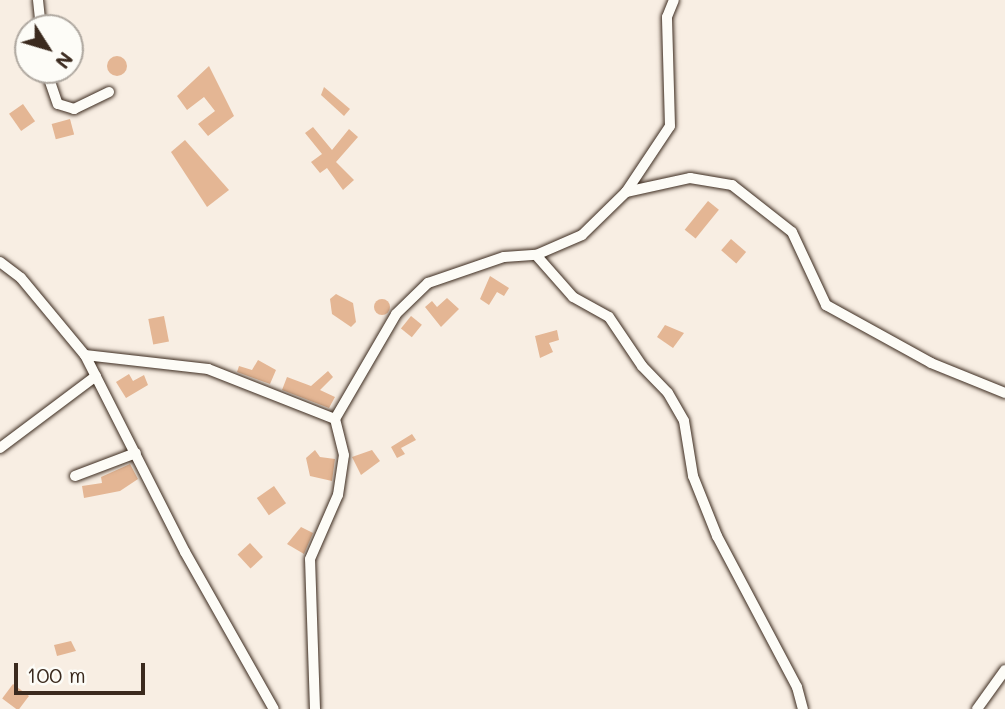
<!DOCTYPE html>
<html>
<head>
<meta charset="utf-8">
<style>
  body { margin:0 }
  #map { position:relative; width:1005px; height:709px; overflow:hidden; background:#f8eee3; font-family:Mali,sans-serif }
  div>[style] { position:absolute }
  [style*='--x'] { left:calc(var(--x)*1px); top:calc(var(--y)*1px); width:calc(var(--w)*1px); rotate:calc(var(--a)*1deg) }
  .building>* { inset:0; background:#e4b694; transform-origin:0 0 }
  .round { border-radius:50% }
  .roads { filter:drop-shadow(0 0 2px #3b2a1e) drop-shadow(0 0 2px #3b2a1e) }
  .minor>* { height:10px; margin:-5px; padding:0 5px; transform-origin:5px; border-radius:5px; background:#fdfcf7 }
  span { translate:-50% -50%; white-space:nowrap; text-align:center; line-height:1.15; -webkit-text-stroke:6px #fdfcf7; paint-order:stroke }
  .north { position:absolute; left:14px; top:14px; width:70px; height:70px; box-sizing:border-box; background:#fdfcf7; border:2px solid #afa8a0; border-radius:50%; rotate:127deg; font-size:19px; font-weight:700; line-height:28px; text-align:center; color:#3b2a1e }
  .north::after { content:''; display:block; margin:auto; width:24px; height:32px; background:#3b2a1e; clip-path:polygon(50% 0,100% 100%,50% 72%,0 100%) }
  .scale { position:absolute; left:14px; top:663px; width:131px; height:32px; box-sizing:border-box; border:4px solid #3b2a1e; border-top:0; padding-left:9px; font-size:21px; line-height:24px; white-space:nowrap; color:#3b2a1e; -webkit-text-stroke:5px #fdfcf7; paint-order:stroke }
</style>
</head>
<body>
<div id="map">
  <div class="building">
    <div class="round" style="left:107px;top:56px;width:20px;height:20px"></div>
    <div style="clip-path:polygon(209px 66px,234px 116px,208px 136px,198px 124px,215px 111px,204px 97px,187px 110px,177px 96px)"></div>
    <div style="clip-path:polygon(324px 87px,350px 109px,344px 116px,321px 95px)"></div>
    <div style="left:23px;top:104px;width:21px;height:17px;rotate:55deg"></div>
    <div style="left:70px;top:119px;width:16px;height:19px;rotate:75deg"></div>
    <div style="clip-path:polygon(313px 127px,332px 150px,349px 129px,358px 137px,336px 162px,354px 180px,343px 190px,327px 168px,320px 173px,311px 162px,322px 154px,305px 133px)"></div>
    <div style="clip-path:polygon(185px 140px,229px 190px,207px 207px,171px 152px)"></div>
    <div style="left:708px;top:201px;width:14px;height:37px;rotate:39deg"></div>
    <div style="left:731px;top:239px;width:20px;height:15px;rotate:41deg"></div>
    <div style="clip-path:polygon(490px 276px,509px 288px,504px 296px,497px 292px,489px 305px,480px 299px)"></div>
    <div style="clip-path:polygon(336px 294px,353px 303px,356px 322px,351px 327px,332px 314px,330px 299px)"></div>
    <div style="clip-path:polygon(447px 298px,459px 309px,441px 327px,425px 307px,432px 301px,437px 307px)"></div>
    <div class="round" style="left:374px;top:299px;width:16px;height:16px"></div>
    <div style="left:164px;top:316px;width:26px;height:16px;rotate:79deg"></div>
    <div style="left:411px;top:316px;width:14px;height:16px;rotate:39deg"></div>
    <div style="clip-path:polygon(665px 325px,684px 333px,673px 348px,657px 337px)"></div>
    <div style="clip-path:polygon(557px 330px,559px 340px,549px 343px,553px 352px,540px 358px,535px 336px)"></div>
    <div style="clip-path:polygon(258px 360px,276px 370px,270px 384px,237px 372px,239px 366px,252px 370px)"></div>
    <div style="clip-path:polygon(328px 371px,333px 377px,320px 390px,335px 397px,329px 408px,282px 390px,287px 377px,311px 386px)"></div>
    <div style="clip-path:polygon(129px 374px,133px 381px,144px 375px,148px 385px,126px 398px,116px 382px)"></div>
    <div style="clip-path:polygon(412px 434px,416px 440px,401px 448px,405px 454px,397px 458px,391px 447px)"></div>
    <div style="clip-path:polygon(315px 450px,320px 457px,335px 459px,332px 481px,310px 476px,306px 458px)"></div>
    <div style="clip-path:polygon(372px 450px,380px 461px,361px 475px,352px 457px)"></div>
    <div style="clip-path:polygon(130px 464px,138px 479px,120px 491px,84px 498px,82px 486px,102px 483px,101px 477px)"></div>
    <div style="left:274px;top:486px;width:21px;height:21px;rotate:55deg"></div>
    <div style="clip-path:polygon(301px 527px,313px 533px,304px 554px,287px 544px)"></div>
    <div style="left:250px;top:543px;width:19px;height:17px;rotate:47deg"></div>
    <div style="clip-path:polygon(71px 641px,76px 651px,57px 656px,54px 645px)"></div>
    <div style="left:13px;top:684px;width:20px;height:18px;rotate:37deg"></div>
  </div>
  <div class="roads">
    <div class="minor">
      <div style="--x:38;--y:0;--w:28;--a:84"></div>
      <div style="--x:46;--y:70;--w:36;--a:71"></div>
      <div style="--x:58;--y:104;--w:17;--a:17"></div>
      <div style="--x:74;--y:109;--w:39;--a:-26"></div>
      <div style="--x:626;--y:192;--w:66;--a:-12.3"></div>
      <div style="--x:690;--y:178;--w:43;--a:9.5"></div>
      <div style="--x:732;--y:185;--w:76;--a:38.1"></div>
      <div style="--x:792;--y:232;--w:81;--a:65"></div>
      <div style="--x:826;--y:305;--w:120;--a:28.9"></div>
      <div style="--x:931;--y:363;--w:80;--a:22.1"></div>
      <div style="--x:536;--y:255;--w:56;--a:48.6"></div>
      <div style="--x:573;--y:297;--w:41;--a:29.1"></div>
      <div style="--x:609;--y:317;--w:59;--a:56"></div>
      <div style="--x:642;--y:366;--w:37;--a:46"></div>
      <div style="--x:668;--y:393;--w:32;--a:60"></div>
      <div style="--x:684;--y:421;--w:56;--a:80.7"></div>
      <div style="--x:693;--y:476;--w:65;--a:68.2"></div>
      <div style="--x:717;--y:536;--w:171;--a:62.1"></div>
      <div style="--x:797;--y:687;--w:23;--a:75"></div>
      <div style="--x:0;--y:262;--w:26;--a:37"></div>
      <div style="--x:21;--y:278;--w:100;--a:50.3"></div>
      <div style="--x:85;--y:355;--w:221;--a:63.1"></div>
      <div style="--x:185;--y:552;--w:180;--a:60.5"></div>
      <div style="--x:85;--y:355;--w:124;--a:6.5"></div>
      <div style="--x:208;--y:369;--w:136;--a:21.5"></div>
      <div style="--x:335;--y:419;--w:121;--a:-59.8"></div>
      <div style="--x:396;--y:314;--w:45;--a:-44.1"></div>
      <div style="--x:428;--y:283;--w:80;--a:-18.9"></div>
      <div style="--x:504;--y:257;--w:32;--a:-4"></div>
      <div style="--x:536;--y:255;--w:50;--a:-23.5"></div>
      <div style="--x:582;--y:235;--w:62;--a:-44.3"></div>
      <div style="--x:626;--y:192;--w:79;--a:-56.3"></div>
      <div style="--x:670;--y:126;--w:109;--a:-91.6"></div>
      <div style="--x:667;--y:17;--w:18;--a:-68"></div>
      <div style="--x:0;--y:448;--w:120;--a:-36.9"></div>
      <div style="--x:75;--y:476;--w:65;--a:-20.7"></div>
      <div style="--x:315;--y:709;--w:150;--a:-91.9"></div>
      <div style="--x:310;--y:559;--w:70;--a:-66.4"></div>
      <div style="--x:338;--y:495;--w:40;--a:-81.5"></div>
      <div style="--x:344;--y:455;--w:37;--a:-104"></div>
      <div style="--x:977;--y:709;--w:48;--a:-54.3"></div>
    </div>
  </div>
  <div class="north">N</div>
  <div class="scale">100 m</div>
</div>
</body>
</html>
